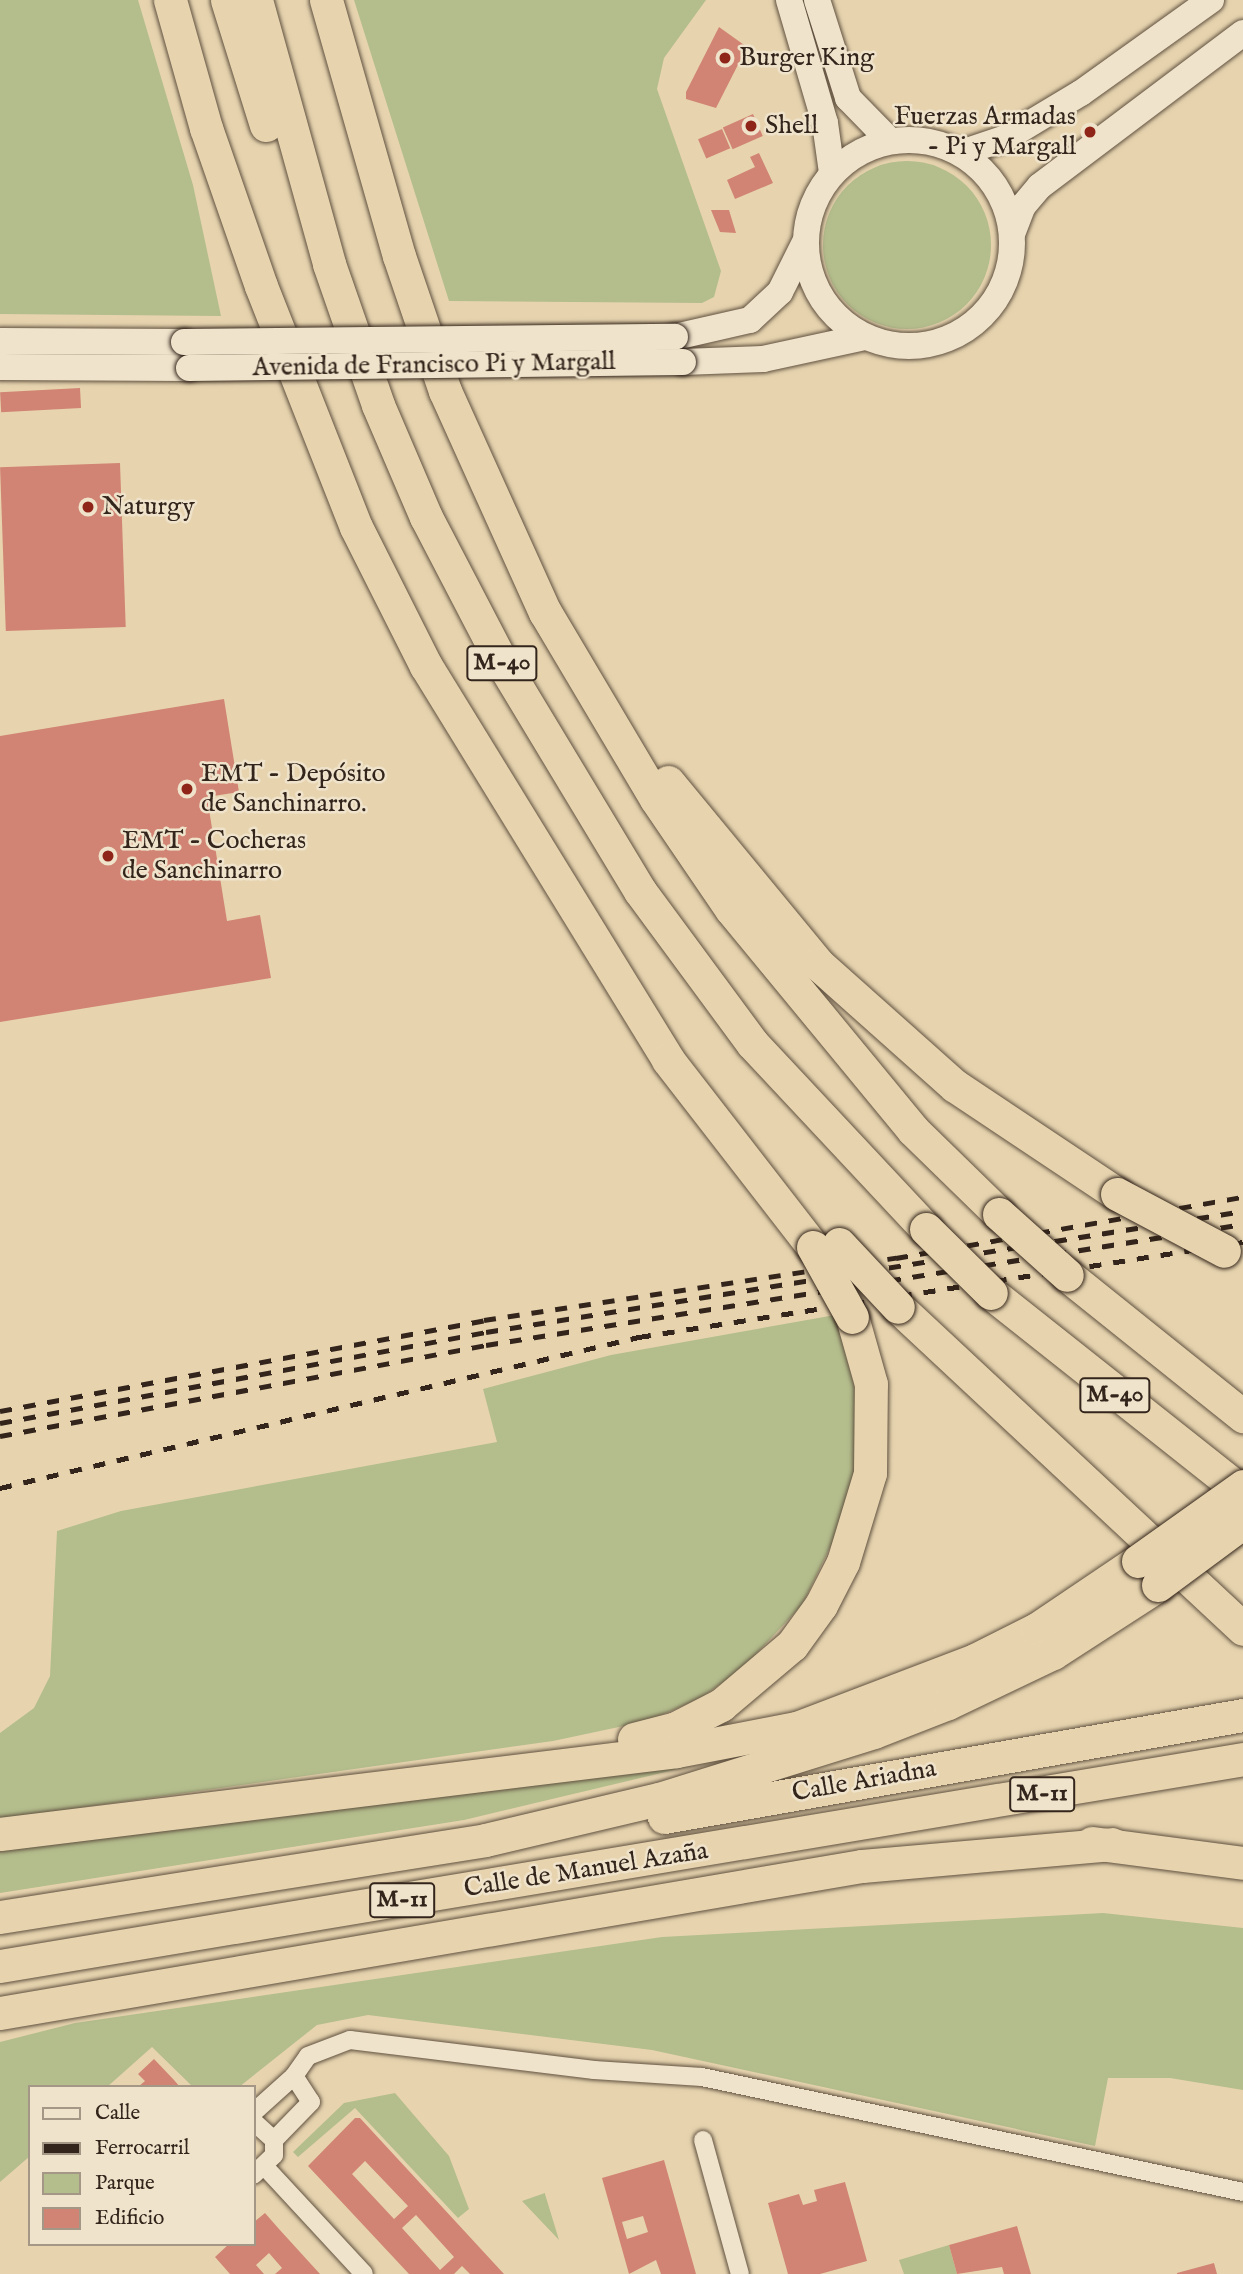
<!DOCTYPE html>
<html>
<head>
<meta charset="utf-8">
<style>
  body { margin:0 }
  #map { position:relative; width:1243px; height:2274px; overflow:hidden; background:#e7d4af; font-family:"IM FELL English",serif }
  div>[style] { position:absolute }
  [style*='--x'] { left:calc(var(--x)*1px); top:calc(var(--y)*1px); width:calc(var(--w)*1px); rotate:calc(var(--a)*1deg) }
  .green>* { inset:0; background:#b4bd8c }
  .round { border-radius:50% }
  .building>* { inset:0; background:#d18473; transform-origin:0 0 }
  .roads { filter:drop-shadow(0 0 2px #605140) drop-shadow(0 0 2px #605140) }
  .street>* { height:18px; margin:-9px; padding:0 9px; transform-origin:9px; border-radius:9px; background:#efe3cb }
  .secondary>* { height:26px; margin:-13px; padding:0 13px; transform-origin:13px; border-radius:13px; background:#efe3cb }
  .secondary>.ring { margin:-13px; padding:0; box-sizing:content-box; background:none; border:26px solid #efe3cb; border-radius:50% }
  .highway>* { height:33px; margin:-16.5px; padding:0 16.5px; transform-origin:16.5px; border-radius:16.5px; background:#e7d4af }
  .rail>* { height:5px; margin-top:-2.5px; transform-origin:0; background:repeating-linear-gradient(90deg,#33251b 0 12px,transparent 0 24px) }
  .bridges { filter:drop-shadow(0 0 2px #33251b) drop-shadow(0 0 2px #33251b) }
  .secondary-bridge>* { height:26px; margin:-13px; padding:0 13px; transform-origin:13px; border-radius:13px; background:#efe3cb }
  .highway-bridge>* { height:33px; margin:-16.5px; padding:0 16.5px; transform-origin:16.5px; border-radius:16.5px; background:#e7d4af }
  .dots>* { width:19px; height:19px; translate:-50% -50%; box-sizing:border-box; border:4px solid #efe3cb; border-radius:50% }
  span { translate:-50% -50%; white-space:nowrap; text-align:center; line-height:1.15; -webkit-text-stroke:5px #efe3cb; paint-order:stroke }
  .shield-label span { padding:2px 5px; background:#efe3cb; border:2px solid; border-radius:5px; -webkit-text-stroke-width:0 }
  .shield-label { font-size:24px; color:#33251b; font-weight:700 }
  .poi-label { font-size:26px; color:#33251b }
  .left { translate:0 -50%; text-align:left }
  .right { translate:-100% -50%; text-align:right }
  .street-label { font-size:26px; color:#33251b }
  .legend { position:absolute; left:28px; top:2085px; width:228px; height:161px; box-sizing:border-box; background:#efe3cb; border:2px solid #a49785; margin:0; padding:9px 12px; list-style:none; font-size:21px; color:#33251b }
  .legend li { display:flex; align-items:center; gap:14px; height:35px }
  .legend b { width:35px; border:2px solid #a49785 }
</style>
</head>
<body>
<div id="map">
  <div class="green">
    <div style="clip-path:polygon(0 0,138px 0,193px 185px,221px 316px,0 314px)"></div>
    <div style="clip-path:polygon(354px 0,706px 0,664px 58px,657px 89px,721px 271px,714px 297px,702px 303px,449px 301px)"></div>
    <div class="round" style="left:823px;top:161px;width:168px;height:168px"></div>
    <div style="clip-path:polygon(835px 1315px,857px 1396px,857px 1460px,840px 1527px,802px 1605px,742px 1669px,699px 1699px,647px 1721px,553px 1741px,0 1819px,0 1733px,34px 1708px,50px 1676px,57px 1531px,121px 1511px,497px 1442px,483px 1389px,611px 1355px)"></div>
    <div style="clip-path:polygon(716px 1760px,464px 1820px,0 1893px,0 1851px)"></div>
    <div style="clip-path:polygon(1103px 1913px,1243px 1928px,1243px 2090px,1170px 2078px,1108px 2078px,1095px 2146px,652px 2050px,368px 2015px,317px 2025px,239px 2087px,193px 2087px,152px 2047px,107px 2087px,30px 2087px,30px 2156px,0 2182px,0 2042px,75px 2023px,662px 1937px)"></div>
    <div style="clip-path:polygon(395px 2093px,449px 2156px,469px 2209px,458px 2218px,355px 2108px,298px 2157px,293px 2152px,344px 2103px)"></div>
    <div style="clip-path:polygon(545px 2193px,545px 2194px,559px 2240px,522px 2201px)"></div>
    <div style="clip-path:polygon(949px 2245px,957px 2274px,904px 2274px,899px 2260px)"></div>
  </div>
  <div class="building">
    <div style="clip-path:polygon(719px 27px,747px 47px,716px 108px,686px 99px,686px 92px)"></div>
    <div style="left:753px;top:114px;width:24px;height:33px;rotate:66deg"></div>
    <div style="left:722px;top:129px;width:21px;height:26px;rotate:67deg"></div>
    <div style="clip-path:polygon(759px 153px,773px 183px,735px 199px,727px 180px,755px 167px,750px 157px)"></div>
    <div style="clip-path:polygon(711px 210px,729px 210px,736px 233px,720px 232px)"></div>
    <div style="left:80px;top:388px;width:20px;height:80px;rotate:87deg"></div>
    <div style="left:120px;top:463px;width:164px;height:120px;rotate:88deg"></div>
    <div style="clip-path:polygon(224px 699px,239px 792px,207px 797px,227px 921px,260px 915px,271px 978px,0 1022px,0 736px)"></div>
    <div style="clip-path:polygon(154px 2059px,174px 2080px,180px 2087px,138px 2087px,145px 2081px,138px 2074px)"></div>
    <div style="clip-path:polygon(evenodd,355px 2118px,360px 2118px,504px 2274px,470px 2274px,462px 2266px,454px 2274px,409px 2274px,308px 2166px,355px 2118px,365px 2161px,408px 2206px,394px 2219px,352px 2174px,365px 2161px,355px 2118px,416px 2215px,454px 2257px,440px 2270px,402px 2228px,416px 2215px)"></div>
    <div style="clip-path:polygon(evenodd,664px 2160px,696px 2274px,661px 2274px,656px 2260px,629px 2274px,602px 2178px,664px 2160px,643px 2216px,648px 2232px,627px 2239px,622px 2222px,643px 2216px)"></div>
    <div style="clip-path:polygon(845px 2182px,867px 2261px,820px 2274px,788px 2274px,768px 2203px,799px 2194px,803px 2205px,817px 2201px,814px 2190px)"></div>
    <div style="clip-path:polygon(265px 2213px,279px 2229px,320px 2274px,275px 2274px,282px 2268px,269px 2253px,256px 2265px,264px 2274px,230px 2274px,215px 2257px,229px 2244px,254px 2244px,254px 2222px)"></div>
    <div style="clip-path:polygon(1017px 2226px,1031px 2274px,1004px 2274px,1002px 2267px,957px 2274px,949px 2245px)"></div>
    <div style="clip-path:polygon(1214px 2263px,1217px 2274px,1177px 2274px,1177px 2273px)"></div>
  </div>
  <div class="roads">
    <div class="street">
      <div style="--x:294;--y:2076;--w:24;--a:-55"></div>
      <div style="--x:308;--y:2056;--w:45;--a:-20.9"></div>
      <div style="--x:350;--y:2040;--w:246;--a:7"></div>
      <div style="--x:594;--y:2070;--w:108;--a:3.7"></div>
      <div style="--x:702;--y:2077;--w:553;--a:12"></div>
      <div style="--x:254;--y:2112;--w:54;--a:-42"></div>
      <div style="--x:294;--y:2076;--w:31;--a:57"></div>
      <div style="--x:311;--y:2102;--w:53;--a:134.2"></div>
      <div style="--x:254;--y:2122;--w:27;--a:42"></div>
      <div style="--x:274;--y:2140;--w:15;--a:90"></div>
      <div style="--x:274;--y:2155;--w:28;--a:136"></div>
      <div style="--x:703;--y:2140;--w:139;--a:74.6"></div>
      <div style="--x:266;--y:2168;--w:144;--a:47.2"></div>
    </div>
    <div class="secondary">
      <div style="--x:789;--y:0;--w:128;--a:73.7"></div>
      <div style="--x:825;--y:123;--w:50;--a:82"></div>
      <div style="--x:817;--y:0;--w:103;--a:72.4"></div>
      <div style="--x:848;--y:98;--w:60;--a:45.7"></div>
      <div class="ring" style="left:806px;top:140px;width:180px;height:180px"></div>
      <div style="--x:961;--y:153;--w:47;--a:-18.4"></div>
      <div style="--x:1006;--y:138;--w:87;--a:-31"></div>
      <div style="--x:1081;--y:93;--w:160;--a:-35.6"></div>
      <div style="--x:1012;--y:234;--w:30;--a:-69"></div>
      <div style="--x:1023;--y:206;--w:26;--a:-50"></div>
      <div style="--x:1040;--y:186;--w:254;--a:-37"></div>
      <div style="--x:675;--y:337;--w:77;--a:-12.8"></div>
      <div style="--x:750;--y:320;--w:41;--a:-43"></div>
      <div style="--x:780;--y:292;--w:56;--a:-63.4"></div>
      <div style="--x:0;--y:341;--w:184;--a:0.3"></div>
      <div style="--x:683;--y:362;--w:80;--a:-2.1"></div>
      <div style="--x:763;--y:359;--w:104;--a:-12.2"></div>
      <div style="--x:0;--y:367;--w:189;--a:0.3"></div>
    </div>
    <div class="highway">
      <div style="--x:170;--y:0;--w:133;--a:74.3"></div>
      <div style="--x:206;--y:128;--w:167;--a:70.8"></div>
      <div style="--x:261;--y:286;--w:259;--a:68.5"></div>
      <div style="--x:356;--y:527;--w:156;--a:63.3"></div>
      <div style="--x:426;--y:666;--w:462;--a:58.4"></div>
      <div style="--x:668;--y:1060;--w:237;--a:52.2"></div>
      <div style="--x:227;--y:0;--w:131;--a:72.7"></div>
      <div style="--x:256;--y:0;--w:274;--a:74.5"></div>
      <div style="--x:329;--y:264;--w:149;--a:70.8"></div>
      <div style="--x:378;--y:405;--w:122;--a:66.8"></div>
      <div style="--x:426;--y:517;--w:160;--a:62.5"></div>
      <div style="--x:500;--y:659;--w:271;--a:58.9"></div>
      <div style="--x:640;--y:891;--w:189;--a:53.6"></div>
      <div style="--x:752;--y:1043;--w:255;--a:46.9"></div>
      <div style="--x:326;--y:0;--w:266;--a:74.1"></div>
      <div style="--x:399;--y:256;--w:143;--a:71.2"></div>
      <div style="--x:445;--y:391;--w:243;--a:65.7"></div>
      <div style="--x:545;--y:612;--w:217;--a:59.3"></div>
      <div style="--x:656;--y:799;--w:133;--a:55.7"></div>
      <div style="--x:731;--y:909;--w:286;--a:50.5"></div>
      <div style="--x:913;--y:1130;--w:120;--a:44.3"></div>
      <div style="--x:668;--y:782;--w:236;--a:50.5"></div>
      <div style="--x:818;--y:964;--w:183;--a:41.7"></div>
      <div style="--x:955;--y:1086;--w:195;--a:33.7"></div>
      <div style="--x:1067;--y:1275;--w:226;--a:38.7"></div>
      <div style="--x:991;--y:1293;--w:322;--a:38.4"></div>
      <div style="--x:898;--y:1307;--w:472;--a:43"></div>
      <div style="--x:634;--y:1739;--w:43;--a:-14.7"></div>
      <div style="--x:676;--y:1728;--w:51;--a:-27.1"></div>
      <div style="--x:721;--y:1705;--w:93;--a:-40.2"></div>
      <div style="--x:792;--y:1645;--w:49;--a:-54.1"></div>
      <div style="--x:821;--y:1605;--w:48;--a:-62.9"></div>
      <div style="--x:843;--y:1562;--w:93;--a:-73.1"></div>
      <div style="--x:870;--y:1473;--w:89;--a:-89.4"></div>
      <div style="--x:871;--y:1384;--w:70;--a:-105.8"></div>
      <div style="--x:664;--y:1817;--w:588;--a:-9.99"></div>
      <div style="--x:0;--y:1834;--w:682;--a:-6.99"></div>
      <div style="--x:677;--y:1751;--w:122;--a:-10.9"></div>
      <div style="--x:797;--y:1728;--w:191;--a:-20.9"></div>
      <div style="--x:975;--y:1660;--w:69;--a:-26.6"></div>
      <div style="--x:1037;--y:1629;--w:122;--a:-34"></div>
      <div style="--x:1092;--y:1843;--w:152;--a:7.5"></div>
      <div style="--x:0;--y:1917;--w:491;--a:-9"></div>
      <div style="--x:485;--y:1840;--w:179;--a:-13.3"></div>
      <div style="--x:659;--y:1799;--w:225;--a:-17.3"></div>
      <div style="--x:874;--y:1732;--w:79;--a:-21.4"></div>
      <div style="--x:948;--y:1703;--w:116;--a:-25.5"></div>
      <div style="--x:1053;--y:1653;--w:125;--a:-32.9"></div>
      <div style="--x:0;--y:1966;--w:1260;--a:-9.45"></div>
      <div style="--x:0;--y:2013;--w:874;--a:-9.68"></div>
      <div style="--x:862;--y:1866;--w:251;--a:-5"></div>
    </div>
  </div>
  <div class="rail">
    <div style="--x:0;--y:1411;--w:492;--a:-10.6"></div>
    <div style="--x:484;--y:1320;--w:417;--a:-8.6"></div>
    <div style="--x:896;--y:1258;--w:352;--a:-10"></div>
    <div style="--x:0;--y:1423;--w:494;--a:-10.6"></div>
    <div style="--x:486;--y:1332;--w:767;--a:-9.08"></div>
    <div style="--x:0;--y:1436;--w:494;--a:-10.6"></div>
    <div style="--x:486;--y:1345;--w:767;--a:-9.08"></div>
    <div style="--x:0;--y:1488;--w:657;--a:-13.3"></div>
    <div style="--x:639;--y:1337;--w:611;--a:-8.94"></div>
  </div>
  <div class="bridges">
    <div class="secondary-bridge">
      <div style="--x:184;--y:342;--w:491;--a:-0.6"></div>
      <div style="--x:189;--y:368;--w:494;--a:-0.7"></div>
    </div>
    <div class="highway-bridge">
      <div style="--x:1117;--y:1194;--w:121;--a:28"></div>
      <div style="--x:999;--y:1214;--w:91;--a:41.9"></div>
      <div style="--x:926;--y:1229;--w:91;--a:44.6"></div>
      <div style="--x:839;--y:1244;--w:86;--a:46.9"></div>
      <div style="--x:813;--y:1247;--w:80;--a:60.9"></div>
      <div style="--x:1138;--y:1561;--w:129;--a:-35.5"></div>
      <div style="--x:1158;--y:1585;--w:106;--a:-36.5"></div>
    </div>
  </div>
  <div class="dots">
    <div style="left:725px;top:58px;background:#8f2418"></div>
    <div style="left:751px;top:126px;background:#8f2418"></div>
    <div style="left:1090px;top:132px;background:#8f2418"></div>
    <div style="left:88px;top:507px;background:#8f2418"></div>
    <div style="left:187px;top:789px;background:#8f2418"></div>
    <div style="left:108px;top:856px;background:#8f2418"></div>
  </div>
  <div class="shield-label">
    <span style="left:502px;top:663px">M-40</span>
    <span style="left:1115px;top:1395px">M-40</span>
    <span style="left:1042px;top:1794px">M-11</span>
    <span style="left:402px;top:1900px">M-11</span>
  </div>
  <div class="poi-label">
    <span class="left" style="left:739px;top:58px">Burger King</span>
    <span class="right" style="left:1076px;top:132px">Fuerzas Armadas<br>- Pi y Margall</span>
    <span class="left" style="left:765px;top:126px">Shell</span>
    <span class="left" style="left:102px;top:507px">Naturgy</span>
    <span class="left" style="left:201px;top:789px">EMT - Depósito<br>de Sanchinarro.</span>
    <span class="left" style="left:122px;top:856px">EMT - Cocheras<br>de Sanchinarro</span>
  </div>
  <div class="street-label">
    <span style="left:434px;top:365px;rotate:-1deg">Avenida de Francisco Pi y Margall</span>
    <span style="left:864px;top:1781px;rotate:-10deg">Calle Ariadna</span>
    <span style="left:586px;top:1870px;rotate:-9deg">Calle de Manuel Azaña</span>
  </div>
  <ul class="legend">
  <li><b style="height:9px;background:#efe3cb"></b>Calle</li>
  <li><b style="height:9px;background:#33251b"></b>Ferrocarril</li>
  <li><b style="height:19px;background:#b4bd8c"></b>Parque</li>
  <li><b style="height:19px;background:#d18473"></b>Edificio</li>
  </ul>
</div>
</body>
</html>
